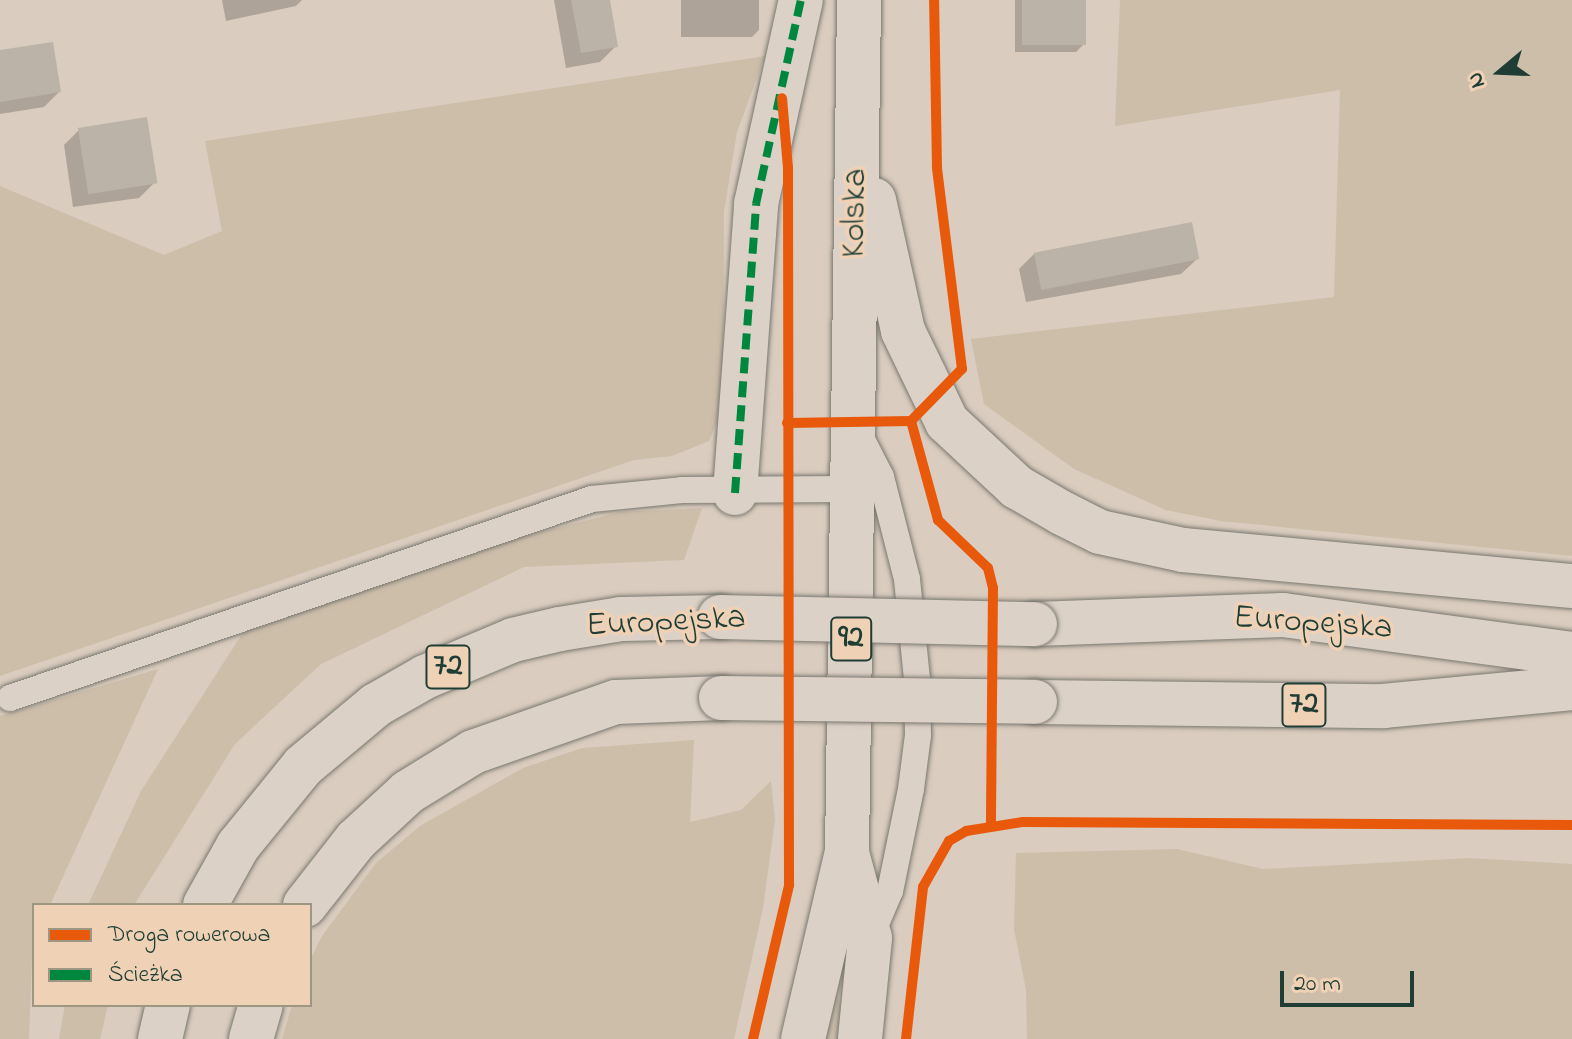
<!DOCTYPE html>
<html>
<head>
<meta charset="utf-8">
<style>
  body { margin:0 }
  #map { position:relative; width:1572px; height:1039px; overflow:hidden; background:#daccbe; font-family:"Indie Flower",sans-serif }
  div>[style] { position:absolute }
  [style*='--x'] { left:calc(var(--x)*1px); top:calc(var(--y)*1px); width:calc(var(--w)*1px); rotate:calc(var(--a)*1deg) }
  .green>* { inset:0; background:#cdbeaa }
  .shadow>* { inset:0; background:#0003 }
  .building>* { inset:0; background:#bbb3a8; transform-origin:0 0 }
  .roads { filter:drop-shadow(0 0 2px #797870) drop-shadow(0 0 2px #797870) }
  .lane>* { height:26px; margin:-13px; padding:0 13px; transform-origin:13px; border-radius:13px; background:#dcd1c7 }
  .street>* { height:44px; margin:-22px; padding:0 22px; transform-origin:22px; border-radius:22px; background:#dcd1c7 }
  .primary>* { height:44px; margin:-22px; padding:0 22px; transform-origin:22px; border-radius:22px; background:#dcd1c7 }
  .bridges { filter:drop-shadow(0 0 2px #797870) drop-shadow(0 0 2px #797870) }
  .primary-bridge>* { height:44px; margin:-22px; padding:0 22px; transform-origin:22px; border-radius:22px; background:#dcd1c7 }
  .quiet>* { height:8px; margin-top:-4px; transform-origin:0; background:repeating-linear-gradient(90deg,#00873e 0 16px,transparent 0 24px) }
  .cycleway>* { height:10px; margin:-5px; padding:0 5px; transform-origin:5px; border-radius:5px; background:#e8590c }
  span { translate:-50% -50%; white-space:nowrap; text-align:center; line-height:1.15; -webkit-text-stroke:7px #efd2b6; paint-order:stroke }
  .shield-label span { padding:2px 6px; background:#efd2b6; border:2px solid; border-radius:6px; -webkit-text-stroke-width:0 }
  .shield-label { font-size:32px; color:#1f3d34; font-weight:700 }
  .street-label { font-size:34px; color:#1f3d34 }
  .legend { position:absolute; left:32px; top:903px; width:280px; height:104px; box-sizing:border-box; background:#efd2b6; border:2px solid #9c9682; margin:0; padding:10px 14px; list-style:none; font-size:24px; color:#1f3d34 }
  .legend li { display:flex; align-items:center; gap:16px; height:40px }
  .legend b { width:40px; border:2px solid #9c9682 }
  .north { position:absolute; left:1460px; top:32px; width:80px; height:80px; -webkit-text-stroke:6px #efd2b6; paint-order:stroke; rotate:251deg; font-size:22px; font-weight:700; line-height:32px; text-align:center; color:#1f3d34 }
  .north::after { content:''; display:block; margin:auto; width:28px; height:36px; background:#1f3d34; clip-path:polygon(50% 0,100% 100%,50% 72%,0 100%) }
  .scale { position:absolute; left:1280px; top:971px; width:134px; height:36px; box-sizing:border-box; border:4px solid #1f3d34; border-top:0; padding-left:10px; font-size:24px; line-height:28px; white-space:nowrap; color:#1f3d34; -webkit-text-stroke:6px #efd2b6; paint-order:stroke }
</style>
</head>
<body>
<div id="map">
  <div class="green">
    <div style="clip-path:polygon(1120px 0,1572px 0,1572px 556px,1221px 521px,1166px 510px,1074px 469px,984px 404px,971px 339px,1334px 297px,1340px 90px,1115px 126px)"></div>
    <div style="clip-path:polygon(765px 56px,737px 132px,724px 212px,723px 408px,709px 441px,672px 456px,634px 460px,0 676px,0 186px,164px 255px,222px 231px,205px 141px)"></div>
    <div style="clip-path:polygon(702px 508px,684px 560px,524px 567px,321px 664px,235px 744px,134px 905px,88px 905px,141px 791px,244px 631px,513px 539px,620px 512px)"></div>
    <div style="clip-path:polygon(158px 669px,50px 905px,34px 905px,29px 1039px,0 1039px,0 716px)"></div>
    <div style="clip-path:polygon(694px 740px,690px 822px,741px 810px,771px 781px,775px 820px,763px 908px,734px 1039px,282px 1039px,292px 1005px,310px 1005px,310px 960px,322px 936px,376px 863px,420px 826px,523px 768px,582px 748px)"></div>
    <div style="clip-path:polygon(1177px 849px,1263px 869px,1469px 858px,1572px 864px,1572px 1039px,1027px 1039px,1026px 990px,1014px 929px,1016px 853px)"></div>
    <div style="clip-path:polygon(834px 986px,842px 1011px,838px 1039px,815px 1039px)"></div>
    <div style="clip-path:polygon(65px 1005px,108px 1005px,100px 1039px,59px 1039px)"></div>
  </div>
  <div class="shadow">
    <div style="clip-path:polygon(222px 0,302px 0,296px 6px,226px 21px)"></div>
    <div style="clip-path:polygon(554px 0,608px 0,616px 46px,600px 62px,566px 68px)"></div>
    <div style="clip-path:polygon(681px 0,759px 0,759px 30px,752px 37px,681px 37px)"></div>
    <div style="clip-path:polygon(1015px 0,1084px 0,1084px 44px,1076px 52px,1015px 52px)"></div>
    <div style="clip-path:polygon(0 52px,59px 92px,44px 107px,0 114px)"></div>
    <div style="clip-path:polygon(79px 130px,155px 182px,139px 198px,73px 207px,64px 145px)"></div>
    <div style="clip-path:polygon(1035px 253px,1197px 259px,1181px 274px,1026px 302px,1019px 269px)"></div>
  </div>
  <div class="building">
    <div style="clip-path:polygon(571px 0,610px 0,618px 47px,581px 53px)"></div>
    <div style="left:1022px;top:0;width:64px;height:45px"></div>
    <div style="clip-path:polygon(53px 42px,61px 92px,0 102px,0 50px)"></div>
    <div style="left:147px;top:117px;width:67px;height:70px;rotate:81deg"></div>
    <div style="left:1192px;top:222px;width:38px;height:161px;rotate:79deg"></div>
  </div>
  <div class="roads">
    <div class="lane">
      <div style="--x:859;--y:434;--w:48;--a:62.9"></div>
      <div style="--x:881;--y:477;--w:105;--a:75.7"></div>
      <div style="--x:907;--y:579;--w:100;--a:84.3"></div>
      <div style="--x:917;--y:679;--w:56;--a:89"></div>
      <div style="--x:918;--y:735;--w:54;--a:97.4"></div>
      <div style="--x:911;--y:789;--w:104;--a:101.6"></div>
      <div style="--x:890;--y:891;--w:51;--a:113.1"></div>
      <div style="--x:10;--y:698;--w:615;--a:-18.88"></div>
      <div style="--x:592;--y:499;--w:90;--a:-5.7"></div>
      <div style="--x:682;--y:490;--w:171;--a:-0.3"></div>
    </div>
    <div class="street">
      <div style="--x:735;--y:493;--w:290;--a:-85.8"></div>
      <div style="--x:756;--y:204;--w:209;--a:-77.6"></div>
    </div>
    <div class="primary">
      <div style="--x:874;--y:200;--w:134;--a:77.5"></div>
      <div style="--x:903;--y:331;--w:101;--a:64.2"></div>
      <div style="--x:947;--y:422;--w:96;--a:42.9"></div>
      <div style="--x:1017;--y:487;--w:52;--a:30"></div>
      <div style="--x:1062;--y:513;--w:42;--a:26.6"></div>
      <div style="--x:1100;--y:532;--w:85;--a:12.2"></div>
      <div style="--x:1183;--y:550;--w:391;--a:5.3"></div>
      <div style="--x:1035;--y:624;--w:248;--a:-2.1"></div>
      <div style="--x:1283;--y:615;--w:292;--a:7.7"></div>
      <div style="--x:1035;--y:702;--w:348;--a:0.7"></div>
      <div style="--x:1383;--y:706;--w:190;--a:-5.4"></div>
      <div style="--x:847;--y:853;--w:88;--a:74.9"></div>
      <div style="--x:870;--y:938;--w:101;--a:95.7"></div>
      <div style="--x:205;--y:905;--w:68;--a:-60.8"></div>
      <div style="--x:238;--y:846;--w:103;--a:-50.9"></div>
      <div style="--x:303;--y:766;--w:95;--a:-39.9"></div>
      <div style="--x:376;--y:705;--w:56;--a:-29.7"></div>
      <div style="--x:425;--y:677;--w:95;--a:-22.8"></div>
      <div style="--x:513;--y:640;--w:48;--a:-13.2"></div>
      <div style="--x:560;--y:629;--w:62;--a:-9.3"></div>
      <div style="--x:621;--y:619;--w:99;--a:-1.2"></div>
      <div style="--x:305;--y:905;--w:83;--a:-51.9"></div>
      <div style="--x:356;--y:840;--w:71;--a:-42.7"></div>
      <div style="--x:408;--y:792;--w:76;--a:-31.6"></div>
      <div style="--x:473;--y:752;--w:151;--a:-19.3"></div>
      <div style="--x:616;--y:702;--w:105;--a:-2.2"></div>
      <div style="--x:160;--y:1039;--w:35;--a:-77"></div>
      <div style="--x:251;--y:1039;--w:35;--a:-74"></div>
      <div style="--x:803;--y:1039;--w:192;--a:-76.8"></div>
      <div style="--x:847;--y:852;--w:852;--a:-89.19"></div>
    </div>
  </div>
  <div class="bridges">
    <div class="primary-bridge">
      <div style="--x:720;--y:617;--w:315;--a:1.3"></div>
      <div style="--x:721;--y:698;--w:314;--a:0.7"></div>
    </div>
  </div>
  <div class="quiet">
    <div style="--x:735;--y:493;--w:290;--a:-85.8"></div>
    <div style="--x:756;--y:204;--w:209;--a:-77.6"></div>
  </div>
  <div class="cycleway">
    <div style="--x:911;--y:421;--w:103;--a:74.7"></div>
    <div style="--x:938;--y:520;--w:69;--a:43.8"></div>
    <div style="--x:988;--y:568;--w:21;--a:76"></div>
    <div style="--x:993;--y:588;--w:236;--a:90.5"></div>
    <div style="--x:787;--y:423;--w:124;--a:-0.9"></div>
    <div style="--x:911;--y:421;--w:73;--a:-45.6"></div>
    <div style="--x:962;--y:369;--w:204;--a:-97.1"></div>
    <div style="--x:937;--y:167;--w:167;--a:-91"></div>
    <div style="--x:753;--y:1039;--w:158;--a:-76.8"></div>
    <div style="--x:789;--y:885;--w:717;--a:-90.08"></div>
    <div style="--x:788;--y:168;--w:70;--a:-94.9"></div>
    <div style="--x:906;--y:1039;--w:153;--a:-83.6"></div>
    <div style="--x:923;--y:887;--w:53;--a:-60.5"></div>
    <div style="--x:949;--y:841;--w:20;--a:-30"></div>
    <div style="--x:966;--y:831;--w:58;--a:-9"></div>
    <div style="--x:1023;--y:822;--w:549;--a:0.31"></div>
  </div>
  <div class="shield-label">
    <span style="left:851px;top:639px">92</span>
    <span style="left:448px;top:667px">72</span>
    <span style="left:1304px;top:705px">72</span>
  </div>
  <div class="street-label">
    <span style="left:856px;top:213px;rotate:-89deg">Kolska</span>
    <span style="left:666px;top:623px;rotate:-3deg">Europejska</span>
    <span style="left:1313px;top:624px;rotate:4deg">Europejska</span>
  </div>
  <ul class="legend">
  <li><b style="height:10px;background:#e8590c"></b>Droga rowerowa</li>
  <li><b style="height:10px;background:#00873e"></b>Ścieżka</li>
  </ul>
  <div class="north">N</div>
  <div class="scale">20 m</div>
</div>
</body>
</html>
